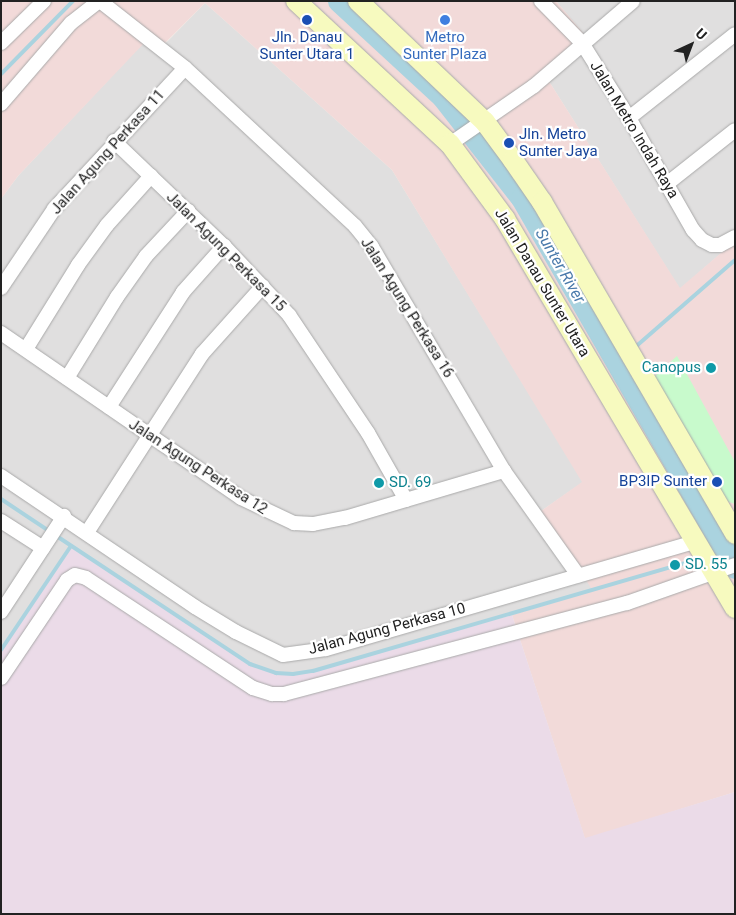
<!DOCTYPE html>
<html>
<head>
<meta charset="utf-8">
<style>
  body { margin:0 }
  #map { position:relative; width:736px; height:915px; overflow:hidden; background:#f2efe9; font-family:Roboto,sans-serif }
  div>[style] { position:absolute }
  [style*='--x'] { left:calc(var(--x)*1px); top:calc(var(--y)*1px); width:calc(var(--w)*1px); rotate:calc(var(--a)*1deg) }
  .residential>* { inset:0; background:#e0dfdf }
  .commercial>* { inset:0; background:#f2dad9 }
  .industrial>* { inset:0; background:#ebdbe8 }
  .park>* { inset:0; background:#c8facc }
  .stream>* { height:4px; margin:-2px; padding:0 2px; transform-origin:2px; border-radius:2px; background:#aad3df }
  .river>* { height:21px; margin:-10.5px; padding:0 10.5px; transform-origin:10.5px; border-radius:10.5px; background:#aad3df }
  .roads { filter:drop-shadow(0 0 1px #a9a9a9) drop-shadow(0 0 1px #a9a9a9) }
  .street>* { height:14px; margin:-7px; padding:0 7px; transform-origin:7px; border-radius:7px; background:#fff }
  .secondary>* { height:20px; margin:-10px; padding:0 10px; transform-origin:10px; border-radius:10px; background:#f7fabf }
  .dots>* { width:14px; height:14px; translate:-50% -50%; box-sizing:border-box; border:2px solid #fff; border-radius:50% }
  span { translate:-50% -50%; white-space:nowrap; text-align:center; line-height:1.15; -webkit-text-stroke:4.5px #fff; paint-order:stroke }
  .transit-label { font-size:15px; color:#164399 }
  .left { translate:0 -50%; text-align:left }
  .right { translate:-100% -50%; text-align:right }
  .shop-label { font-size:15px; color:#366cbe }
  .street-label { font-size:15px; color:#222 }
  .culture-label { font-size:15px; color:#0d838f }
  .water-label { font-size:16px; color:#4a7aab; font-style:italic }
  .frame { position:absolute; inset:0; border:2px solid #222; pointer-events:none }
  .north { position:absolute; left:666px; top:20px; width:50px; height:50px; -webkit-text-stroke:4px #fff; paint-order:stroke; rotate:43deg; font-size:14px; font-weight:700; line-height:20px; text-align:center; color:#222 }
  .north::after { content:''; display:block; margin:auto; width:18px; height:22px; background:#222; clip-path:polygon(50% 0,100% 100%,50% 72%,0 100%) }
</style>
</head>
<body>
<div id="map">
  <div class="residential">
    <div style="clip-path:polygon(556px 1px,735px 1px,735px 241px,680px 289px,545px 75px,589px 40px)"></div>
    <div style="clip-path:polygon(205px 3px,392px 170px,583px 482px,541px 511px,594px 591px,313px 671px,293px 674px,276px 673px,250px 664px,1px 650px,1px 199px,18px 176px,147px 39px,162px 47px)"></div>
  </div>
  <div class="commercial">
    <div style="clip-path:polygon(1px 1px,556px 1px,589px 40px,545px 75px,680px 288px,735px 241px,735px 792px,585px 839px,512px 615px,593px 591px,541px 511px,582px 482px,392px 170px,205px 3px,161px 47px,147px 40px,18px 176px,1px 199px)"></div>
  </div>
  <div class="industrial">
    <div style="clip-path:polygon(71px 546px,250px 664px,276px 673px,313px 671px,512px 615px,585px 838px,735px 792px,735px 914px,1px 914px,1px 650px)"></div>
  </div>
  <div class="park">
    <div style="clip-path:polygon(629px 356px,735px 535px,735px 546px,726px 550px,620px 362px)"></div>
    <div style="clip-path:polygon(677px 356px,735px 462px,735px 504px,723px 500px,654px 377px)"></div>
  </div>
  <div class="stream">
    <div style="--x:1;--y:74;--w:103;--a:-45.4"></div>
    <div style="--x:633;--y:349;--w:135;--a:-41.1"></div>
    <div style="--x:617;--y:362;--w:9;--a:-36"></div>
    <div style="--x:1;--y:499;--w:58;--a:33.7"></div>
    <div style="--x:55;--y:535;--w:234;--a:33.5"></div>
    <div style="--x:250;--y:664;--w:28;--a:19"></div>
    <div style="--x:276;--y:673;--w:17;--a:3"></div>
    <div style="--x:293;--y:674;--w:20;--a:-9"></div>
    <div style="--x:313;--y:671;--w:402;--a:-16.2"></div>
    <div style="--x:710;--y:555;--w:16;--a:-18"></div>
    <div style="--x:1;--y:650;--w:125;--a:-56.1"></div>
  </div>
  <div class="river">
    <div style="--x:338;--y:1;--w:142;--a:42.7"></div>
    <div style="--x:442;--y:97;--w:128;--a:52"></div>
    <div style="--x:521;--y:198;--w:427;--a:60"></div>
  </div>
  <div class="roads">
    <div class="street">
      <div style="--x:100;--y:1;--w:108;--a:38.2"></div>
      <div style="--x:185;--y:68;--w:232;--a:42.9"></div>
      <div style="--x:355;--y:226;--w:27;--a:51"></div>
      <div style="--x:372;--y:247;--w:260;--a:59.5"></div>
      <div style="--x:504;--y:471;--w:128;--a:54.6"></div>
      <div style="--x:541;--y:1;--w:59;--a:45.7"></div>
      <div style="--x:582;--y:43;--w:89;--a:57.9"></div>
      <div style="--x:629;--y:118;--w:129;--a:60.3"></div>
      <div style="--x:693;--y:230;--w:13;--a:48"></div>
      <div style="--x:702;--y:240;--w:11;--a:27"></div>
      <div style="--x:712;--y:245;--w:8;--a:0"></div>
      <div style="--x:720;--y:245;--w:17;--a:-28"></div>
      <div style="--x:1;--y:43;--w:60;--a:-44.3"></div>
      <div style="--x:1;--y:104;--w:107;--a:-49.2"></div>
      <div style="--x:71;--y:23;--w:36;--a:-38"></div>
      <div style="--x:629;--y:118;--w:135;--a:-38.4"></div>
      <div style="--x:114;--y:141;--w:152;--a:43.7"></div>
      <div style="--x:224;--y:246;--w:95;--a:46.7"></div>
      <div style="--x:289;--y:315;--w:142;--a:56.2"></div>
      <div style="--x:368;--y:433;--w:77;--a:60.4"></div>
      <div style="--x:450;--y:144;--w:102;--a:-34.6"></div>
      <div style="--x:534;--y:86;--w:130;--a:-40.6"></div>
      <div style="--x:668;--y:183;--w:85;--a:-38.3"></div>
      <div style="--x:1;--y:288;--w:95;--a:-56.1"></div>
      <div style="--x:54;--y:209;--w:192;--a:-47.1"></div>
      <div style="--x:1;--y:333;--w:291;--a:34.5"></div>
      <div style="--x:241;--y:498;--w:59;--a:25.3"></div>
      <div style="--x:294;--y:523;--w:19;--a:3"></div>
      <div style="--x:313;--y:524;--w:33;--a:-11"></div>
      <div style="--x:345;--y:518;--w:166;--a:-16.5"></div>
      <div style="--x:26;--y:349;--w:99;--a:-58.2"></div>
      <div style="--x:78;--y:265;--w:49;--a:-54.1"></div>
      <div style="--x:107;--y:225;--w:66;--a:-48.1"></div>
      <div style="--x:67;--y:378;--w:95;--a:-58.3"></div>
      <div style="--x:117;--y:297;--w:50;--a:-54.7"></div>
      <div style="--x:146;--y:256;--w:62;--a:-47"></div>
      <div style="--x:109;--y:407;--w:137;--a:-57.2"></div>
      <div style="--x:183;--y:292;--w:62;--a:-48.3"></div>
      <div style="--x:1;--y:476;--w:234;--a:34"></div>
      <div style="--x:195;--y:607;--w:48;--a:31.4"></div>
      <div style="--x:236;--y:632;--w:52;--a:26.1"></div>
      <div style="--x:283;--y:655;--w:43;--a:-7.9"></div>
      <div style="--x:326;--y:649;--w:386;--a:-16.2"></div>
      <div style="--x:1;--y:521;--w:50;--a:32.7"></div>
      <div style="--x:88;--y:531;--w:211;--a:-57.2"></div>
      <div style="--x:202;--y:354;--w:91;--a:-48.1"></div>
      <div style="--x:1;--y:612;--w:115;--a:-56.7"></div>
      <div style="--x:1;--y:678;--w:118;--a:-56"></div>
      <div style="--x:67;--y:580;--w:9;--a:-32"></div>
      <div style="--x:75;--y:575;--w:11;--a:15"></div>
      <div style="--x:86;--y:578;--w:200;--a:33.4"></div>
      <div style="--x:253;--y:688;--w:20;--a:18"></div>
      <div style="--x:272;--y:694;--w:12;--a:0"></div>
      <div style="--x:284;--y:694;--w:355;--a:-14.9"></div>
      <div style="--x:627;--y:603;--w:114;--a:-19.4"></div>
    </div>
    <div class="secondary">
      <div style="--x:296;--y:1;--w:210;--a:42.9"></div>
      <div style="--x:450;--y:144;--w:93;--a:53.7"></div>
      <div style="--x:505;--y:219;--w:452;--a:59.4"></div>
      <div style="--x:358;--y:1;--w:175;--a:43.6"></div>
      <div style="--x:485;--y:122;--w:47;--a:53.6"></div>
      <div style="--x:513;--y:160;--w:51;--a:55.4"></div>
      <div style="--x:542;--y:202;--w:384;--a:59.8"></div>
    </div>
  </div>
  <div class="dots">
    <div style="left:307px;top:20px;background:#1a4fb4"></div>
    <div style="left:445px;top:20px;background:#3f7fe0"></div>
    <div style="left:509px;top:143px;background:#1a4fb4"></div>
    <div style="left:711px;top:368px;background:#0f9aa8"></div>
    <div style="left:717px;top:482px;background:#1a4fb4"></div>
    <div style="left:379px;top:483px;background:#0f9aa8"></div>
    <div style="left:675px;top:565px;background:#0f9aa8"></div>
  </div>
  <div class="transit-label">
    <span style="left:307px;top:46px">Jln. Danau<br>Sunter Utara 1</span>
    <span class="left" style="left:519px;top:143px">Jln. Metro<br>Sunter Jaya</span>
    <span class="right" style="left:707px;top:482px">BP3IP Sunter</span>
  </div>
  <div class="shop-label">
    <span style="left:445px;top:46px">Metro<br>Sunter Plaza</span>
  </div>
  <div class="street-label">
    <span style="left:634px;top:130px;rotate:59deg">Jalan Metro Indah Raya</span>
    <span style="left:108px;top:152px;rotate:-48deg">Jalan Agung Perkasa 11</span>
    <span style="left:226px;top:252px;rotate:45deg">Jalan Agung Perkasa 15</span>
    <span style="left:542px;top:283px;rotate:59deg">Jalan Danau Sunter Utara</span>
    <span style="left:407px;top:308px;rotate:58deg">Jalan Agung Perkasa 16</span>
    <span style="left:198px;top:467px;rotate:33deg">Jalan Agung Perkasa 12</span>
    <span style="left:387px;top:629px;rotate:-15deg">Jalan Agung Perkasa 10</span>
  </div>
  <div class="culture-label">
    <span class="right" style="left:701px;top:368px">Canopus</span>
    <span class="left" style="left:389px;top:483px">SD. 69</span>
    <span class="left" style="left:685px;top:565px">SD. 55</span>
  </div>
  <div class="water-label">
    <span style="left:560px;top:266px;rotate:60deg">Sunter River</span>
  </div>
  <div class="frame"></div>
  <div class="north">U</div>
</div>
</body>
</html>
